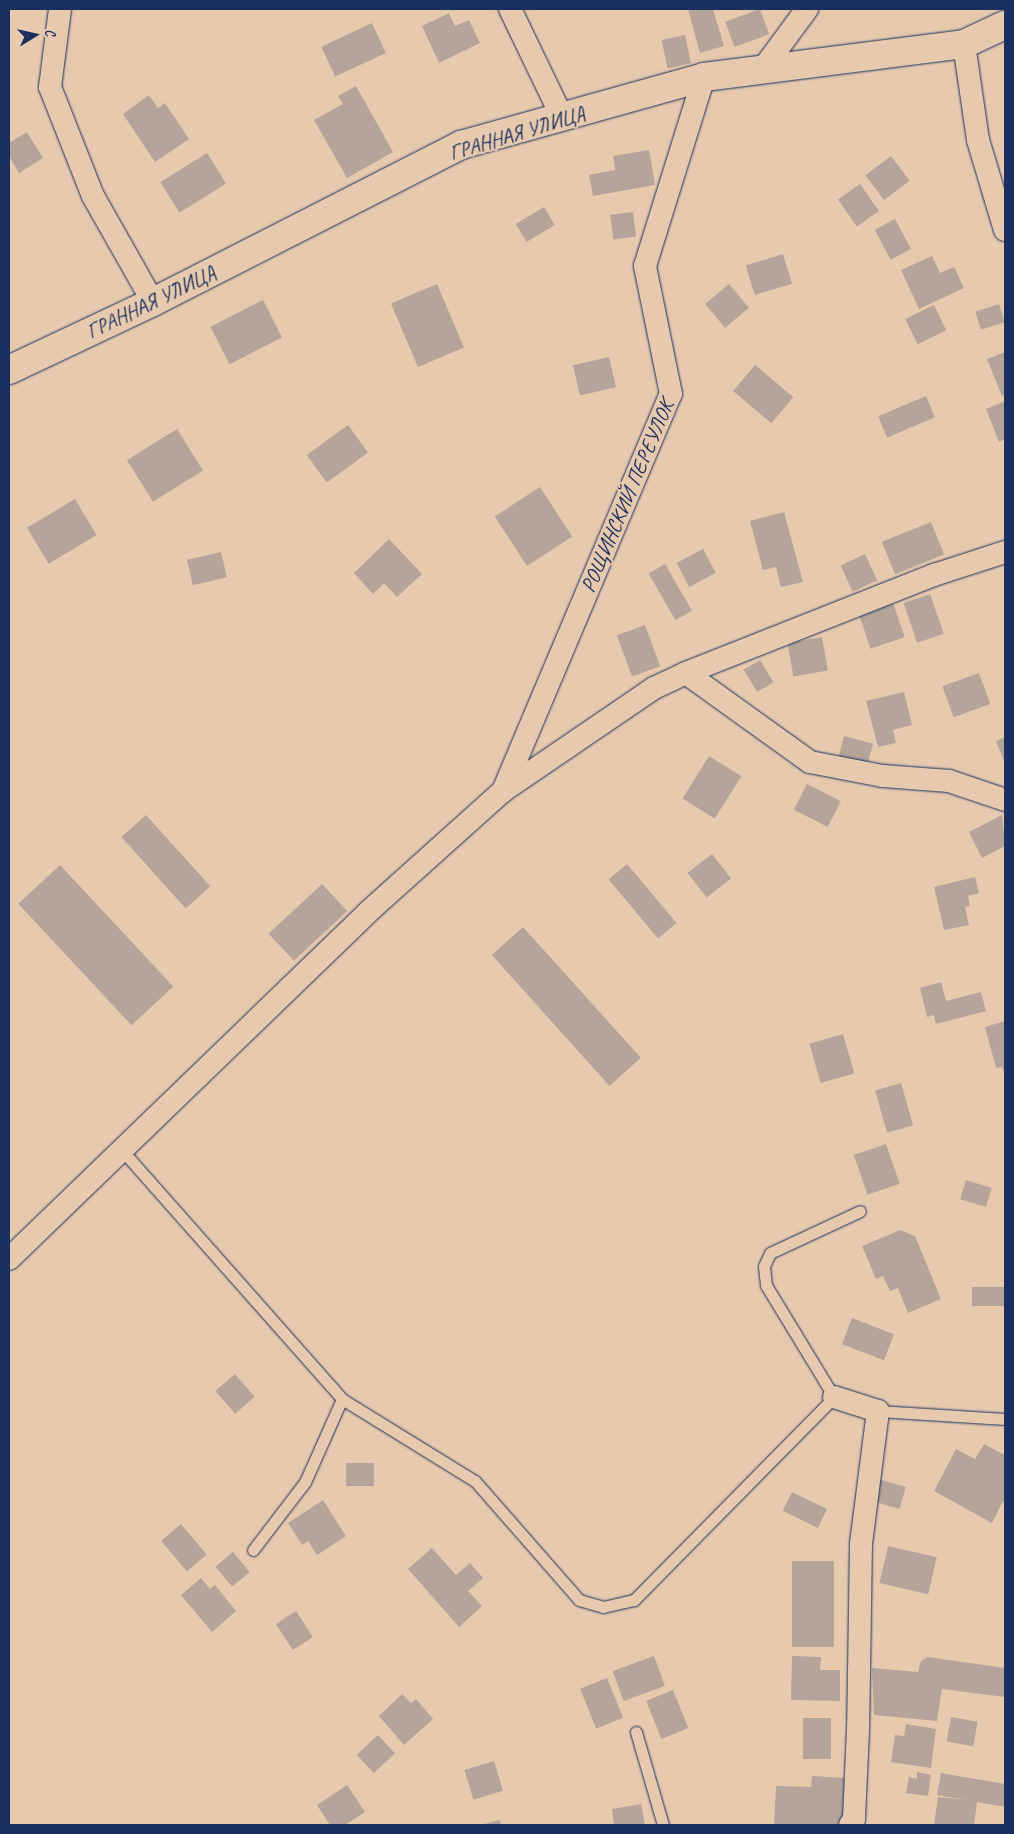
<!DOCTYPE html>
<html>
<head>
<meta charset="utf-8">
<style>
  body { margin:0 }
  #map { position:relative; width:1014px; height:1834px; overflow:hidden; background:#e7caae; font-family:Caveat,sans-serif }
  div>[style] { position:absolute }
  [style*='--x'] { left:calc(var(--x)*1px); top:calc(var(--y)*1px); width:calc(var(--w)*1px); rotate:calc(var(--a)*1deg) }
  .building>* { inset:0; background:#b4a49a; transform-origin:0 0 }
  .roads { filter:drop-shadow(0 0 1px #1b2f5e) drop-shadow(0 0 1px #1b2f5e) }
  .service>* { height:11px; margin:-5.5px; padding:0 5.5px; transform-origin:5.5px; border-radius:5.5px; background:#e7caae }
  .minor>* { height:22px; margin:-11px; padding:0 11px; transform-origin:11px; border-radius:11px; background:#e7caae }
  .tertiary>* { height:28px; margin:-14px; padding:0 14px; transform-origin:14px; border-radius:14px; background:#e7caae }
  span { translate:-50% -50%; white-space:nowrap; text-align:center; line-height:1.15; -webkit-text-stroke:4px #e7caae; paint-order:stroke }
  .street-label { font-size:21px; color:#1b2f5e }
  .frame { position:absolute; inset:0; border:10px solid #1b2f5e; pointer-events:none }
  .north { position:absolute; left:10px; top:10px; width:50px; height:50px; -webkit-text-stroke:4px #e7caae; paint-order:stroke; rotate:80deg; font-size:14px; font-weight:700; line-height:20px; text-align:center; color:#1b2f5e }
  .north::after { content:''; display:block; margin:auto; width:18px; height:22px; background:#1b2f5e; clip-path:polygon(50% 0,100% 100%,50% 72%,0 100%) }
</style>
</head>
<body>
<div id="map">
  <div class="building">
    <div style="clip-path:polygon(688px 9px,713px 9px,724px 46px,700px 53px)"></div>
    <div style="left:760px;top:9px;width:27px;height:37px;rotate:70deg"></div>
    <div style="clip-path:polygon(449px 13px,455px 26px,469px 20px,480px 43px,439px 63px,422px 26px)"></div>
    <div style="left:372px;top:23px;width:33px;height:56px;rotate:65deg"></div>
    <div style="left:685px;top:35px;width:29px;height:24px;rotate:78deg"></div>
    <div style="clip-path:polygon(356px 86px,393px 152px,347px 178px,314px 120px,343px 104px,338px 96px)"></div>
    <div style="clip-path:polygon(149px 95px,158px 108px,165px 103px,189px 139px,155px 162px,123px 114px)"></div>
    <div style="clip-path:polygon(27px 132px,43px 158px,19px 173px,9px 156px,9px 143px)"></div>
    <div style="clip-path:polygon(649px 150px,655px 185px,593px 196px,589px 175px,615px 170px,613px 156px)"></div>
    <div style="left:207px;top:153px;width:36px;height:55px;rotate:58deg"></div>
    <div style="left:891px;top:156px;width:31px;height:32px;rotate:53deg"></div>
    <div style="left:860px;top:184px;width:33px;height:27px;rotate:55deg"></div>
    <div style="left:544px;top:207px;width:21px;height:33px;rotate:59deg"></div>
    <div style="left:633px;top:212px;width:25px;height:23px;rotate:83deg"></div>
    <div style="left:895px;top:219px;width:34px;height:23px;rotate:62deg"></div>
    <div style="left:783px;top:254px;width:31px;height:39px;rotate:73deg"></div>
    <div style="clip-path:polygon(932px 256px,940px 273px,954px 267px,964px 288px,919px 309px,901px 270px)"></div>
    <div style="left:437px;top:284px;width:69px;height:50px;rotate:67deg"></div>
    <div style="left:729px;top:284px;width:31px;height:31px;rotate:50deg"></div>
    <div style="left:263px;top:300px;width:42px;height:59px;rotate:63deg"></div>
    <div style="left:999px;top:304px;width:19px;height:25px;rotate:72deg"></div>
    <div style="left:934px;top:305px;width:28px;height:32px;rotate:64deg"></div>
    <div style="clip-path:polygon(1005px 352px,1005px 394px,1002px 396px,987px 359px)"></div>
    <div style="left:609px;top:357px;width:31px;height:37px;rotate:77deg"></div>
    <div style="left:755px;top:365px;width:50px;height:34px;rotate:40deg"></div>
    <div style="left:926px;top:396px;width:23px;height:52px;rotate:67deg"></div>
    <div style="clip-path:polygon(1005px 401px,1005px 439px,999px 442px,986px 409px)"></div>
    <div style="left:348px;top:425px;width:34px;height:51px;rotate:54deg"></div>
    <div style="left:177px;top:429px;width:49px;height:59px;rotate:58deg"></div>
    <div style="left:540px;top:487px;width:59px;height:54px;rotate:57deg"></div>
    <div style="left:75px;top:499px;width:42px;height:56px;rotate:59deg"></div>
    <div style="clip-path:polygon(784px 512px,803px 582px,781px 587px,776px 567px,763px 570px,750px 521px)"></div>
    <div style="left:931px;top:522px;width:35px;height:53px;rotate:68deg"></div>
    <div style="clip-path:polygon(389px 539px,422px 574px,397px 597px,384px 583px,373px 594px,354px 573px)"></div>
    <div style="left:703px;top:549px;width:27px;height:30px;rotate:62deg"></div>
    <div style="left:221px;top:552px;width:26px;height:35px;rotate:77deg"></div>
    <div style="left:865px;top:554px;width:29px;height:27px;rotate:65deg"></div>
    <div style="left:665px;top:564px;width:54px;height:19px;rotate:60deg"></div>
    <div style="left:930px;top:594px;width:42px;height:28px;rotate:71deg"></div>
    <div style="left:893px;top:603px;width:36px;height:36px;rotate:71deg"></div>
    <div style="left:645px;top:625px;width:44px;height:30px;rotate:70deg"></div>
    <div style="left:822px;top:637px;width:34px;height:35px;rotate:80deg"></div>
    <div style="left:760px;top:660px;width:26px;height:19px;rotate:59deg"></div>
    <div style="left:979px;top:673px;width:33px;height:39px;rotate:70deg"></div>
    <div style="clip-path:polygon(904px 692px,912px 725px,893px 730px,896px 743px,878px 747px,866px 701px)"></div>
    <div style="left:844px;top:736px;width:30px;height:24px;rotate:15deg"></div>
    <div style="clip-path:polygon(1005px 737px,1005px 763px,996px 741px)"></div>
    <div style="left:709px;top:756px;width:38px;height:50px;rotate:32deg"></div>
    <div style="left:807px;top:784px;width:38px;height:29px;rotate:27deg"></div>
    <div style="left:146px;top:815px;width:96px;height:33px;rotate:48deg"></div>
    <div style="clip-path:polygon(1002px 815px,1005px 846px,982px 858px,969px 832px)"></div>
    <div style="left:712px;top:854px;width:31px;height:31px;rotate:52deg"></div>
    <div style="left:627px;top:864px;width:77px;height:24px;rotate:50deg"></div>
    <div style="left:60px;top:865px;width:166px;height:57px;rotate:47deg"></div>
    <div style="clip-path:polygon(975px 877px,979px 893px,968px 896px,970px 906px,965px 907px,969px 925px,944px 930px,934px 887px)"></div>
    <div style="left:322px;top:884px;width:37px;height:73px;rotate:47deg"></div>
    <div style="left:523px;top:927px;width:176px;height:42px;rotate:48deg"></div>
    <div style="clip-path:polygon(941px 982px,946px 1001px,981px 992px,986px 1011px,936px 1024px,934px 1015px,927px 1017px,920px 988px)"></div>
    <div style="clip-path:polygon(1005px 1021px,1005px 1076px,1002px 1067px,996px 1068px,985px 1027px)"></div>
    <div style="left:843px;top:1034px;width:41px;height:35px;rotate:74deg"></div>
    <div style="left:901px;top:1083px;width:44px;height:27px;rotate:74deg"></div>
    <div style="left:886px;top:1144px;width:42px;height:34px;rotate:71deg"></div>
    <div style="left:966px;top:1180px;width:27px;height:20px;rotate:17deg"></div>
    <div style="clip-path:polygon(900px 1230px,915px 1236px,941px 1299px,908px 1313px,898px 1288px,890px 1291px,883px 1276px,876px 1279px,862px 1246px)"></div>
    <div style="left:1005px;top:1287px;width:19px;height:33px;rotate:90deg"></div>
    <div style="left:852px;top:1318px;width:45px;height:28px;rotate:21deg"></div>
    <div style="left:235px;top:1374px;width:30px;height:26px;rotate:49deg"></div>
    <div style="clip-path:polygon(984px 1444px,1005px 1455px,1005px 1503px,1003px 1501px,992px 1523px,934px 1491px,956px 1449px,975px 1459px)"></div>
    <div style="left:346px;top:1463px;width:28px;height:23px"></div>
    <div style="left:878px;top:1479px;width:29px;height:23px;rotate:16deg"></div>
    <div style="left:792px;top:1492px;width:39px;height:21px;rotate:26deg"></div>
    <div style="clip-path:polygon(323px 1500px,346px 1536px,317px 1555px,308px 1541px,302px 1545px,288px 1523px)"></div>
    <div style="left:181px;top:1524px;width:40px;height:26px;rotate:50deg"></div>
    <div style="left:888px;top:1546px;width:50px;height:38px;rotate:13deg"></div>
    <div style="clip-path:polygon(432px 1548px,456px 1575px,470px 1563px,483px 1578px,468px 1591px,482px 1606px,459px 1627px,408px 1569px)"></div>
    <div style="left:233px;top:1552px;width:26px;height:23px;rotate:50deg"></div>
    <div style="left:792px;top:1561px;width:42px;height:86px"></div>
    <div style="clip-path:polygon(201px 1578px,210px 1589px,215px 1585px,236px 1611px,212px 1632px,181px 1595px)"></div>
    <div style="left:296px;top:1611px;width:31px;height:24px;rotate:57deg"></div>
    <div style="left:654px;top:1656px;width:32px;height:44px;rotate:70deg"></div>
    <div style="clip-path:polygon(792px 1656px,821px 1657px,820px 1670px,840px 1670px,840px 1701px,791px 1700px)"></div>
    <div style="clip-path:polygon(927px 1657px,1005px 1668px,1005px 1697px,942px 1689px,937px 1721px,874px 1715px,872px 1668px,918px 1672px,921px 1661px)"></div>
    <div style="left:607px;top:1678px;width:43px;height:29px;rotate:68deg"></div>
    <div style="left:673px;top:1690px;width:41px;height:29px;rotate:68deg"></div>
    <div style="clip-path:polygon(402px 1694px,411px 1703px,416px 1699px,433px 1719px,404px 1745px,379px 1716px)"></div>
    <div style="left:951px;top:1717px;width:27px;height:25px;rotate:10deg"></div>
    <div style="left:803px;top:1718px;width:28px;height:41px"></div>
    <div style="clip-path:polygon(906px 1724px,936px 1729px,931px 1768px,891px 1762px,895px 1735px,904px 1736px)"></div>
    <div style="left:378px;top:1735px;width:25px;height:29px;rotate:47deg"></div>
    <div style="left:494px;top:1761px;width:31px;height:31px;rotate:73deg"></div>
    <div style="clip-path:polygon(917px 1772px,931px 1775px,928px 1796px,906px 1793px,909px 1777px,917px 1779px)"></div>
    <div style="clip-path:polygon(941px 1773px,1005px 1784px,1005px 1807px,977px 1802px,974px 1825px,934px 1825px,938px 1797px,966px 1800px,937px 1795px)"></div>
    <div style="clip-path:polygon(812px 1776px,846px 1778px,844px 1822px,841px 1825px,774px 1825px,776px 1786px,811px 1787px)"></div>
    <div style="clip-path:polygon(347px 1785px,365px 1812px,345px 1825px,330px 1825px,317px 1805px)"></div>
    <div style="clip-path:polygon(641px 1804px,645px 1825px,614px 1825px,612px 1809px)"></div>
    <div style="clip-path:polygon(500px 1820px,501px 1825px,480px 1825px)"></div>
  </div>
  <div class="roads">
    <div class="service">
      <div style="--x:121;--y:1149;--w:334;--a:48.5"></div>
      <div style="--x:342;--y:1399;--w:156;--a:31.7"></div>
      <div style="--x:475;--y:1481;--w:158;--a:48.8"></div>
      <div style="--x:579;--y:1600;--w:25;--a:16"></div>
      <div style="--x:603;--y:1607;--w:32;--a:-13"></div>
      <div style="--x:634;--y:1600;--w:285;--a:-45.4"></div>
      <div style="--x:834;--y:1397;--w:131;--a:-121.3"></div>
      <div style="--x:766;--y:1285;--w:19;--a:-96"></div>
      <div style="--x:764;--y:1266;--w:14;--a:-65"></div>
      <div style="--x:770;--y:1253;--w:99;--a:-25"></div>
      <div style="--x:878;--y:1411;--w:127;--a:3.6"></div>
      <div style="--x:253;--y:1550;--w:86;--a:-52.6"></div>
      <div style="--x:305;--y:1482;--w:91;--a:-66"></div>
      <div style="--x:636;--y:1732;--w:97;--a:73.8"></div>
    </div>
    <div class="minor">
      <div style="--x:60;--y:9;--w:79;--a:97.3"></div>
      <div style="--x:50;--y:87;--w:117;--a:68.5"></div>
      <div style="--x:93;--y:196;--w:122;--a:60.5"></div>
      <div style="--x:510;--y:9;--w:122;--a:64.3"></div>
      <div style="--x:964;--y:44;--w:97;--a:81.7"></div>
      <div style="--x:978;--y:140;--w:94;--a:73.3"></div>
      <div style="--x:762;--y:70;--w:76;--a:-53.6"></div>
      <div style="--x:686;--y:673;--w:153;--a:35.7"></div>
      <div style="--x:810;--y:762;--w:74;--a:10.9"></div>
      <div style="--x:883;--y:776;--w:66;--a:4.3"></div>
      <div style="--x:949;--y:781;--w:59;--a:18.7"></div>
      <div style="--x:503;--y:791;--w:431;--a:-67.1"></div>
      <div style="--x:671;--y:394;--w:131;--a:-101.5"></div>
      <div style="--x:645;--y:266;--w:198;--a:-72.7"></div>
      <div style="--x:9;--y:1259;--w:499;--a:-44"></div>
      <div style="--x:368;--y:912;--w:181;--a:-41.9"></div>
      <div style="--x:503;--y:791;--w:183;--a:-34.3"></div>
      <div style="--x:654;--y:688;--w:35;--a:-25"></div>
      <div style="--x:686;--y:673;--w:267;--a:-21.6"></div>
      <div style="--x:934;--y:575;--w:75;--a:-17.9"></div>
      <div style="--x:834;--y:1397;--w:46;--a:17.7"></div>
      <div style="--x:878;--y:1411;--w:134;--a:97.3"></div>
      <div style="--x:861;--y:1544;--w:186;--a:90.9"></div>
      <div style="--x:858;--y:1730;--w:89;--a:92.6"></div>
      <div style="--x:854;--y:1819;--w:7;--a:124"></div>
    </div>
    <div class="tertiary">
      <div style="--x:9;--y:370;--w:159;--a:-25.3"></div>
      <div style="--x:153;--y:302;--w:346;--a:-27"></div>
      <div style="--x:461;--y:145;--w:252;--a:-15.6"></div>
      <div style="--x:704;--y:77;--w:262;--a:-7.2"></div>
      <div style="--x:964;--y:44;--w:45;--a:-24.9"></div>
    </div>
  </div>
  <div class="street-label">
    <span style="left:517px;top:133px;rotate:-17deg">ГРАННАЯ УЛИЦА</span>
    <span style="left:151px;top:302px;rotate:-26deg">ГРАННАЯ УЛИЦА</span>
    <span style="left:627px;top:496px;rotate:-67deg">РОЩИНСКИЙ ПЕРЕУЛОК</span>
  </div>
  <div class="frame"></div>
  <div class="north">С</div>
</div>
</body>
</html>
